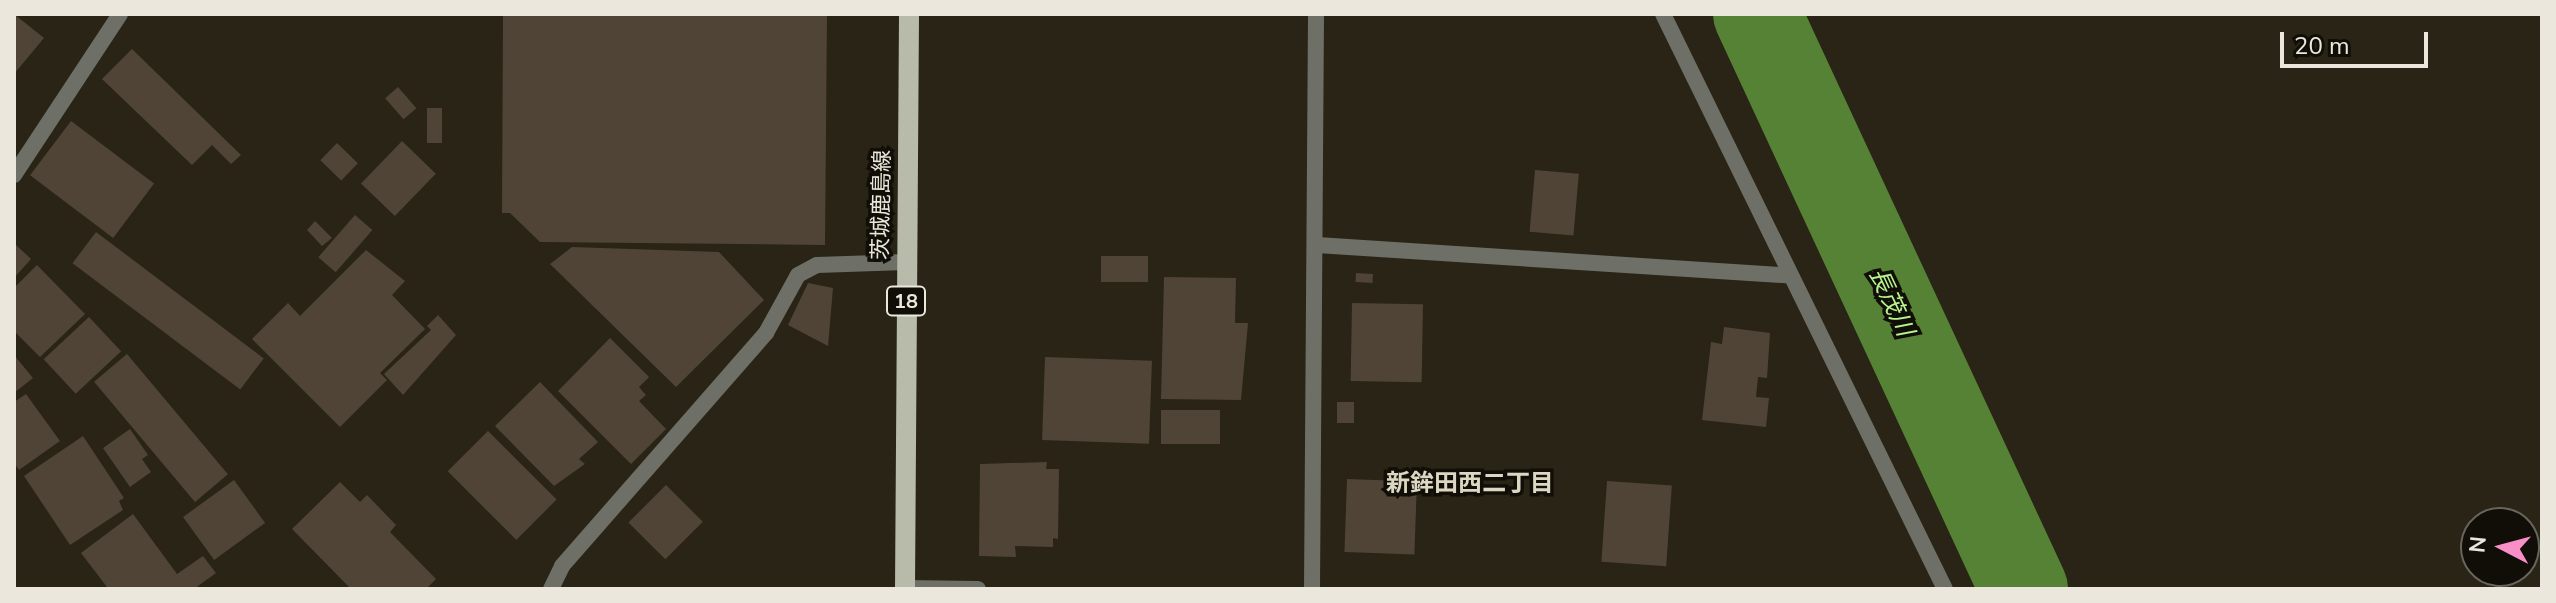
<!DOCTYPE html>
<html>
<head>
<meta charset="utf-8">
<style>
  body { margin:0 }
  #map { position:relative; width:2556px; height:603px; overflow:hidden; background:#292415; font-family:"Nunito Sans","Noto Sans JP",sans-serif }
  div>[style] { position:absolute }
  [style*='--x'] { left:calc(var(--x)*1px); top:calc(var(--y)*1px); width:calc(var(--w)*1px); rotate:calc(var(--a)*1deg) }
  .river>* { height:88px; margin:-44px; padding:0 44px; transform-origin:44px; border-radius:44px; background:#568236 }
  .building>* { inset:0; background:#504436; transform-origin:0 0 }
  .lane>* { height:16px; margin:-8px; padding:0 8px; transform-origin:8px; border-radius:8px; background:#6e6f67 }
  .street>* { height:16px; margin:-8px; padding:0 8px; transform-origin:8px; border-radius:8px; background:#6e6f67 }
  .primary>* { height:20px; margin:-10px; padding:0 10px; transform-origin:10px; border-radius:10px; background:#b8bbaa }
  span { translate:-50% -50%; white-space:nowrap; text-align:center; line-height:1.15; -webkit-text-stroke:7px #100e07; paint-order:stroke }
  .shield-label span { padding:2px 6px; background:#100e07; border:2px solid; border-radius:6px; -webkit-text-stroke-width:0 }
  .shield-label { font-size:20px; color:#ebe7dd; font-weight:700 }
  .street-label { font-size:22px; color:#ebe7dd }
  .water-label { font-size:24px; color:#b7f58e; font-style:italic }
  .neighbourhood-label { font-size:24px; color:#dcd6c2; font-weight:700 }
  .frame { position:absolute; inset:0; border:16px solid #ebe7dd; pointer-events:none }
  .north { position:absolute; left:2460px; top:507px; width:80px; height:80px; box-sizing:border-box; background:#100e07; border:2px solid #68655d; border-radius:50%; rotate:276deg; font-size:22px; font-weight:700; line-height:32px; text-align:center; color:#ebe7dd }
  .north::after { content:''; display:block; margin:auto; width:28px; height:36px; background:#fa8fc8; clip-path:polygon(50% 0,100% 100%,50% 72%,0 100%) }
  .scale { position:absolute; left:2280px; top:32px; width:148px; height:36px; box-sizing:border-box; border:4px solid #ebe7dd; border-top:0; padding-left:10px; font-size:24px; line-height:28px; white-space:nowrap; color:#ebe7dd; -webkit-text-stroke:6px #100e07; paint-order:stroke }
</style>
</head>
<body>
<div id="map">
  <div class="river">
    <div style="--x:1757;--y:14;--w:634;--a:65.09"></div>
  </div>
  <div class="building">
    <div style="clip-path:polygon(14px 14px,44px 38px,14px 74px)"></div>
    <div style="clip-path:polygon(503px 14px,827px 14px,825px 245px,540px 242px,510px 213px,502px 213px)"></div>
    <div style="clip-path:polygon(132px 49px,241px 155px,231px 164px,212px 145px,192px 165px,102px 79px)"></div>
    <div style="left:398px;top:87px;width:28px;height:17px;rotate:49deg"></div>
    <div style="left:427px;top:108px;width:15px;height:35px"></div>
    <div style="left:71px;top:121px;width:104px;height:68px;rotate:37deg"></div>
    <div style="left:402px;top:141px;width:47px;height:59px;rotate:44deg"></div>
    <div style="left:337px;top:143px;width:29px;height:24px;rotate:44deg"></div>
    <div style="left:1535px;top:170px;width:44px;height:62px;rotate:5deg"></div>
    <div style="left:355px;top:215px;width:23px;height:56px;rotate:41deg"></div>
    <div style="clip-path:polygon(315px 221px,332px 238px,322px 246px,307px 230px)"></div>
    <div style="left:96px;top:232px;width:210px;height:39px;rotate:37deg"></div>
    <div style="clip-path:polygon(14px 243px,31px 259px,14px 278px)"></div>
    <div style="clip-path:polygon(572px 247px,719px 252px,764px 300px,676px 387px,550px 264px)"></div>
    <div style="clip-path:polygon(366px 250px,405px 281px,392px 295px,425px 329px,380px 373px,387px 380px,340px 427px,252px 339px,288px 303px,300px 316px)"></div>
    <div style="left:1101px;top:256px;width:47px;height:26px"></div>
    <div style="clip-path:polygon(37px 265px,85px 314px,40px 357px,14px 331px,14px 288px)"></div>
    <div style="left:1356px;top:273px;width:17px;height:9px;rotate:3deg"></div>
    <div style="clip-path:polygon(1164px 277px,1236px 278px,1235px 323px,1248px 323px,1241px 400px,1161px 399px)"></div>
    <div style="clip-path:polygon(808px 283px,833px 288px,828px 346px,788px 325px)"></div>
    <div style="left:1352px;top:303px;width:71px;height:78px;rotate:1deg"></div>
    <div style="clip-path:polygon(438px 315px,456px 335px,403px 395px,384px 374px,431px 330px,427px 326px)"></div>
    <div style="left:89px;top:317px;width:47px;height:62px;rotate:47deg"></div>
    <div style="clip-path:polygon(1724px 327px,1770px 333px,1767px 378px,1758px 377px,1756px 397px,1769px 398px,1766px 427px,1702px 420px,1711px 342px,1722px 344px)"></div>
    <div style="clip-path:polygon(610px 338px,649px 377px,639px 387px,646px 395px,639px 401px,666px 429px,631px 464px,558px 391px)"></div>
    <div style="left:127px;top:354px;width:157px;height:43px;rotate:50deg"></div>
    <div style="clip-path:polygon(14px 355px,33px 378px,14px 393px)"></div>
    <div style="left:1045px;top:357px;width:107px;height:83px;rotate:2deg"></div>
    <div style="clip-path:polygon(540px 382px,598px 442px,579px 459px,585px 464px,554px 486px,495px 426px)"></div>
    <div style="clip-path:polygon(26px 394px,60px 441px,19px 470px,14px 463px,14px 402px)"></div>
    <div style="left:1337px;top:402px;width:17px;height:21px"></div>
    <div style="left:1161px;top:410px;width:59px;height:34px"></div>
    <div style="clip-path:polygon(130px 429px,148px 455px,142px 459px,151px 472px,130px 487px,103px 448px)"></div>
    <div style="left:488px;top:431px;width:97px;height:57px;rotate:45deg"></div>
    <div style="clip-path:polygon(83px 436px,124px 498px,119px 501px,123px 510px,70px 545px,24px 476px)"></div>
    <div style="clip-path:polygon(1047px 462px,1046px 469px,1059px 469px,1058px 539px,1053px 538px,1053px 547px,1015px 546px,1016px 557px,979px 556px,980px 464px)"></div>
    <div style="left:1347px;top:479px;width:70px;height:73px;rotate:2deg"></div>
    <div style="left:234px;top:480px;width:53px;height:63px;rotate:54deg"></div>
    <div style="left:1607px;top:481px;width:65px;height:81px;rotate:4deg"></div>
    <div style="clip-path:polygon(340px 482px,360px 502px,367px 495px,396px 525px,390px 532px,436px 579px,426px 589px,351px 589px,292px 529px)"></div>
    <div style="left:666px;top:485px;width:52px;height:53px;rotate:45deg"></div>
    <div style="clip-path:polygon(133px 514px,177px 574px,203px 556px,216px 573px,194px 589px,107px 587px,81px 553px)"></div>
  </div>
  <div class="lane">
    <div style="--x:551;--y:589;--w:25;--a:-64"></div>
    <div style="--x:562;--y:566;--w:310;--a:-48.8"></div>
    <div style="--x:766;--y:333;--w:66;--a:-61.1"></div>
    <div style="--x:798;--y:275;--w:21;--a:-28"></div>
    <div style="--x:817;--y:265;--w:89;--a:-1.9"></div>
  </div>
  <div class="street">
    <div style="--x:1663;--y:14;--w:640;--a:63.88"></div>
    <div style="--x:14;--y:175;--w:193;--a:-56.6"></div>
    <div style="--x:1317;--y:245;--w:474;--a:3.7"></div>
    <div style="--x:905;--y:588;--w:73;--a:0.8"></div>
    <div style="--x:1312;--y:589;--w:575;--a:-89.6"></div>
  </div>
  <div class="primary">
    <div style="--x:905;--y:589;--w:575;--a:-89.6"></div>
  </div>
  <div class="shield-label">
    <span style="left:906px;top:301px">18</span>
  </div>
  <div class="street-label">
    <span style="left:882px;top:205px;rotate:-89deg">茨城鹿島線</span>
  </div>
  <div class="water-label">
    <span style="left:1891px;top:302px;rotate:65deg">長茂川</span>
  </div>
  <div class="neighbourhood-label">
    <span style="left:1470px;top:484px">新鉾田西二丁目</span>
  </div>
  <div class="frame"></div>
  <div class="north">N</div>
  <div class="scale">20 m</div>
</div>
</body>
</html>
